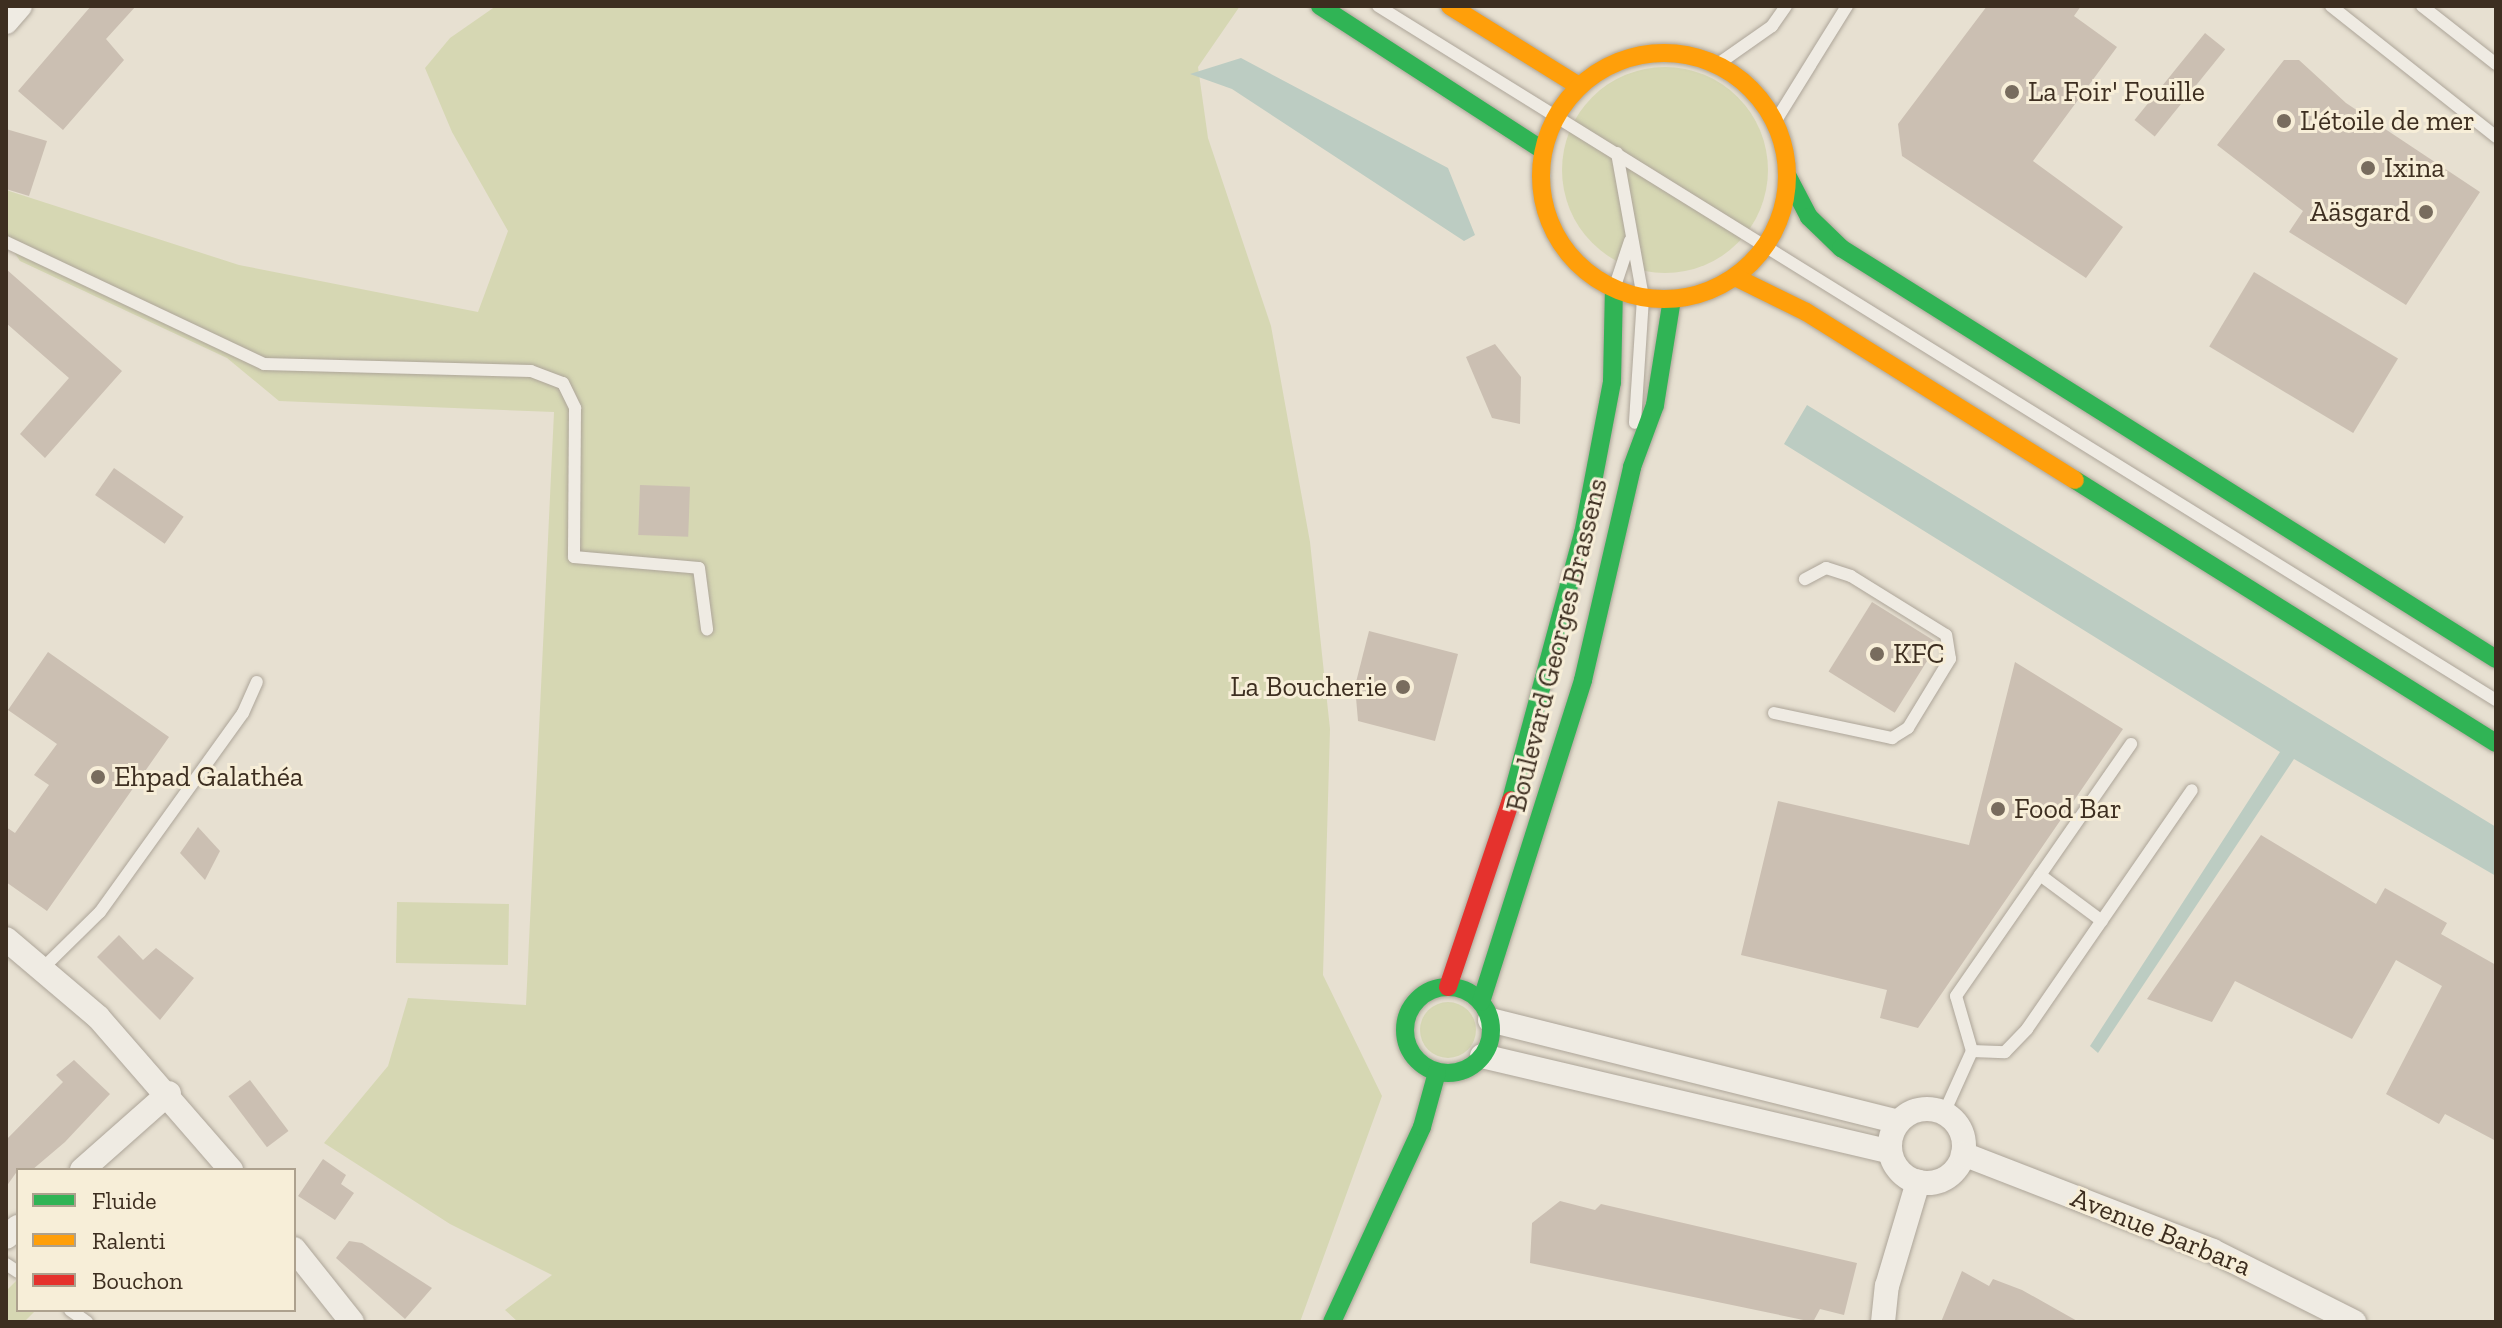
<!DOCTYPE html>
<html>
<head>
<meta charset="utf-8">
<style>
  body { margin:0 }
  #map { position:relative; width:2502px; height:1328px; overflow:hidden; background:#e7e0d1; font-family:"Zilla Slab",serif }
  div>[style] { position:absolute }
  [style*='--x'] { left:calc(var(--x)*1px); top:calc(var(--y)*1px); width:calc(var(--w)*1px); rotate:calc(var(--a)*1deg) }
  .green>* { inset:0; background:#d6d7b3; transform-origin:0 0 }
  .round { border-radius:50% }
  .water>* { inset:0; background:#bcccc2 }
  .building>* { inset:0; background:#cbbfb2; transform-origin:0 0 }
  .roads { filter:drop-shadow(0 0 2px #ada599) drop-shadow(0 0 2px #ada599) }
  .lane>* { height:12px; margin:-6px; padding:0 6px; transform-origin:6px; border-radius:6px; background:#efebe3 }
  .street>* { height:24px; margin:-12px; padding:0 12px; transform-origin:12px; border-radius:12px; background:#efebe3 }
  .street>.ring { margin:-12px; padding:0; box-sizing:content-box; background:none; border:24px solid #efebe3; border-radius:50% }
  .fast>* { height:18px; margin:-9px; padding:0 9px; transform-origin:9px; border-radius:9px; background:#30b455 }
  .fast>.ring { margin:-9px; padding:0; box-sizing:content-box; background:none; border:18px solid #30b455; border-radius:50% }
  .slow>* { height:18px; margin:-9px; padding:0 9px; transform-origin:9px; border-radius:9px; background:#ff9f0a }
  .slow>.ring { margin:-9px; padding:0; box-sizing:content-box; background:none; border:18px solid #ff9f0a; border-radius:50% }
  .jam>* { height:18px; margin:-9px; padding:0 9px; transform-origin:9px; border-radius:9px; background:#e5322d }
  .dots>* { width:22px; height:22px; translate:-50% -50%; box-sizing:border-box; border:4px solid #f7eed8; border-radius:50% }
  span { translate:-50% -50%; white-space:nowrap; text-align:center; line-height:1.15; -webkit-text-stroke:6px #f7eed8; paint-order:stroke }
  .poi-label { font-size:28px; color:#3d2e20 }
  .left { translate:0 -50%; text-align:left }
  .right { translate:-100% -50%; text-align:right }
  .street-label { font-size:28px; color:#3d2e20 }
  .frame { position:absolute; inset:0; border:8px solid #3d2e20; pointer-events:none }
  .legend { position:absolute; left:16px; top:1168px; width:280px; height:144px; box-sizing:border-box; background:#f7eed8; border:2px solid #ada18e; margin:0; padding:10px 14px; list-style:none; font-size:24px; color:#3d2e20 }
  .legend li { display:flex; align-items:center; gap:16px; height:40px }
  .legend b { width:40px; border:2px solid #ada18e }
</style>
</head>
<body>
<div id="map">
  <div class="green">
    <div style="clip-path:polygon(496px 6px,1240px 6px,1198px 67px,1208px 138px,1271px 326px,1310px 542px,1330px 729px,1323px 975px,1382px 1096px,1300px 1322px,518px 1322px,505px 1310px,552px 1275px,450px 1224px,324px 1143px,388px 1066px,408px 998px,526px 1005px,554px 412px,279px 401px,227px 358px,20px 261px,6px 240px,6px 190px,239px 265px,478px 312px,508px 231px,452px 132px,425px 68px,450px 38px)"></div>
    <div class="round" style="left:1562px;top:67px;width:206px;height:206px"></div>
    <div style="left:397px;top:902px;width:112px;height:61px;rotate:1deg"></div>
    <div class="round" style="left:1420px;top:1002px;width:56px;height:56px"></div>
    <div style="clip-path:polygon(18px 1279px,18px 1310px,36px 1310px,24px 1322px,6px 1322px,6px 1291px)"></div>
  </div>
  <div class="water">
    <div style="clip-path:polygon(1241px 58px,1448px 168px,1475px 235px,1464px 241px,1232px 89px,1190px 74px)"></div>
    <div style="clip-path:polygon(1807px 405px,2496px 827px,2496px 876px,2294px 759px,2098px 1053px,2090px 1046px,2280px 752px,1784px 444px)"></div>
  </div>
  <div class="building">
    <div style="clip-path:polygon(91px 6px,136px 6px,106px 39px,124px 60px,63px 130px,18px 91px)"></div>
    <div style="clip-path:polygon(1987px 6px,2081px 6px,2074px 16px,2117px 47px,2033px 161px,2123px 227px,2086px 278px,1902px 156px,1898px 124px)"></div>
    <div style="left:2205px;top:33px;width:26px;height:112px;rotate:39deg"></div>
    <div style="clip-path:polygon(2284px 60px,2299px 60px,2346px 103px,2480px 192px,2406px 305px,2289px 232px,2303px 211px,2217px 145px)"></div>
    <div style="clip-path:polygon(6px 129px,47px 141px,29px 196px,6px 189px)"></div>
    <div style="clip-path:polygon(6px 269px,122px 371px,45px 458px,20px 434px,69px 378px,6px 323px)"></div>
    <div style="left:2254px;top:272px;width:168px;height:87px;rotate:31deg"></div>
    <div style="clip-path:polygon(1495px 344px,1521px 377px,1520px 424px,1492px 418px,1466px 357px)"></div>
    <div style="left:114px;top:468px;width:85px;height:33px;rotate:35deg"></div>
    <div style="left:640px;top:485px;width:50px;height:50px;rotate:2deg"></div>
    <div style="left:1872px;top:602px;width:78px;height:82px;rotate:32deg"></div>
    <div style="clip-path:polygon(1369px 631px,1458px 654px,1435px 741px,1358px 721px,1355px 686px)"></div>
    <div style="clip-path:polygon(48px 652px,169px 737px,47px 911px,6px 882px,6px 827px,15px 833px,49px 785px,34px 775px,57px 744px,8px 710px)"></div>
    <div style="clip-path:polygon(2015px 662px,2123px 729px,1918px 1028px,1880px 1018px,1887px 990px,1741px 955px,1778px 801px,1969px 845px)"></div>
    <div style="clip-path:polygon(198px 827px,220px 851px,205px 880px,180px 853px)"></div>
    <div style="clip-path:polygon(2261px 835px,2376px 904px,2385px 888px,2447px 923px,2441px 934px,2496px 965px,2496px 1141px,2445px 1114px,2439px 1124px,2386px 1094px,2442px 986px,2396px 960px,2352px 1039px,2235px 981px,2212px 1022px,2147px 999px)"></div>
    <div style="clip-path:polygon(119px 935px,143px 960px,156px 948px,194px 978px,160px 1020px,97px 957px)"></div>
    <div style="clip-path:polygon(74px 1060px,110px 1094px,65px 1142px,32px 1170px,18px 1170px,6px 1187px,6px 1140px,63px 1082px,56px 1075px)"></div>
    <div style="left:250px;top:1080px;width:64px;height:27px;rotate:53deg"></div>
    <div style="clip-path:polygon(323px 1159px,346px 1175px,341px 1184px,354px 1193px,335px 1220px,298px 1196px)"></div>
    <div style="clip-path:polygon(1560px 1201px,1595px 1210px,1601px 1204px,1857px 1263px,1844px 1315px,1820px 1309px,1813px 1322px,1530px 1263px,1532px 1223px)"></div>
    <div style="clip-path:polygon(349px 1241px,362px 1243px,432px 1288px,405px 1319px,336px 1258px)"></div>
    <div style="clip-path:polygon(1962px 1271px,1989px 1286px,1993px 1279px,2022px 1290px,2079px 1322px,1941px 1322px)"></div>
  </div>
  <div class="roads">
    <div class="lane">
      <div style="--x:1378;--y:6;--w:1316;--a:31.83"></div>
      <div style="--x:2331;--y:6;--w:211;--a:38.4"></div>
      <div style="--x:2422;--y:6;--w:94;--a:38.1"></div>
      <div style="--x:1718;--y:64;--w:66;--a:-35.1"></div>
      <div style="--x:1772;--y:26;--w:24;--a:-55"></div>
      <div style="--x:1775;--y:122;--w:137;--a:-58.2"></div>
      <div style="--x:1617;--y:153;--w:147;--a:79.8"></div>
      <div style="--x:1643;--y:298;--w:125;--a:93.7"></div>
      <div style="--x:6;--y:242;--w:285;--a:25.3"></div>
      <div style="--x:264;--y:364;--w:267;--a:1.5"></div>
      <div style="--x:531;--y:371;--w:34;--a:21"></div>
      <div style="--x:563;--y:383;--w:28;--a:64"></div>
      <div style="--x:575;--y:408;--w:149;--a:90.4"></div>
      <div style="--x:574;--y:557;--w:125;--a:5"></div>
      <div style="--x:699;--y:568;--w:62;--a:82.5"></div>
      <div style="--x:1614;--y:289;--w:51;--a:-71.6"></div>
      <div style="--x:1774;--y:713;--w:121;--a:12"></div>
      <div style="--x:1892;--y:738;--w:19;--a:-32"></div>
      <div style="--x:1908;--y:728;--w:81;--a:-58.7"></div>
      <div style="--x:1950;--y:659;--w:24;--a:-99"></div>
      <div style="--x:1946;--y:635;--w:112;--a:-148.2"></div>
      <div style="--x:1851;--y:576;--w:26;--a:-162"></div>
      <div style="--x:1826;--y:568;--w:24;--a:152"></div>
      <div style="--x:2040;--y:875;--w:77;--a:36.6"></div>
      <div style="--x:45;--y:966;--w:77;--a:-44.5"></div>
      <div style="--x:100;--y:912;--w:245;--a:-54.3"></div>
      <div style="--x:243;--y:713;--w:34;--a:-66"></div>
      <div style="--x:1972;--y:1051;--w:33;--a:2"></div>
      <div style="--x:2005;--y:1052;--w:32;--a:-46"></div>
      <div style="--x:2027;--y:1029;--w:290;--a:-55.4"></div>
      <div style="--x:1944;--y:1113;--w:68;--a:-65.7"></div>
      <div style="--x:1972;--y:1051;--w:57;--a:-106.2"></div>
      <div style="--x:1956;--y:996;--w:307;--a:-55.2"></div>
      <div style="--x:6;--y:1264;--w:14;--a:34"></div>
      <div style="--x:70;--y:1310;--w:21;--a:35"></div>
    </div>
    <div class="street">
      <div style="--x:6;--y:22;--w:21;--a:-49"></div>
      <div style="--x:6;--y:939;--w:121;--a:40.3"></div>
      <div style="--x:98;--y:1017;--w:203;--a:49"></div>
      <div style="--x:1490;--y:1020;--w:421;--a:14"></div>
      <div style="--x:1482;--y:1056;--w:419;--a:13.2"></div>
      <div class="ring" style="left:1890px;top:1109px;width:50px;height:50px"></div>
      <div style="--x:1963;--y:1154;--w:268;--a:21.2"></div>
      <div style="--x:2213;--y:1251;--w:158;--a:26.7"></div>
      <div style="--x:82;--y:1170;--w:116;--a:-41.5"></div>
      <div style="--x:6;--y:1237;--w:16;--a:-40"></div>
      <div style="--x:294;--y:1249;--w:93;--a:51.5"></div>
      <div style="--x:1883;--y:1322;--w:36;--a:-84"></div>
      <div style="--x:1887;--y:1286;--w:109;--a:-73.4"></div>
    </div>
    <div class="fast">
      <div style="--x:1320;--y:6;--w:265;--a:32.9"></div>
      <div style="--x:1788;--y:177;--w:45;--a:62.3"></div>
      <div style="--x:1809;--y:217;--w:45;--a:44.1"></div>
      <div style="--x:1841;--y:248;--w:773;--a:32.11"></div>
      <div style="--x:2075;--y:480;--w:496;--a:32"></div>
      <div style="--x:1511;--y:800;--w:276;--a:-74.9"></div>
      <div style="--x:1583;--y:534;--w:155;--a:-79.2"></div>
      <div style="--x:1612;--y:382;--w:93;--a:-88.8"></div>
      <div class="ring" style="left:1405px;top:987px;width:68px;height:68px"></div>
      <div style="--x:1481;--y:1002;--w:338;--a:-72.4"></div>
      <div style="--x:1583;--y:680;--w:219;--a:-77"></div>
      <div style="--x:1632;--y:467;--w:66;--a:-69.6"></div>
      <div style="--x:1655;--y:405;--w:107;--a:-80.9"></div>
      <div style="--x:1332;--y:1322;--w:215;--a:-65.2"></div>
      <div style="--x:1422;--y:1127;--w:57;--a:-74.7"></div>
    </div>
    <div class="slow">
      <div style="--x:1450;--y:6;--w:152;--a:31.8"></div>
      <div class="ring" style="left:1541px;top:53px;width:228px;height:228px"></div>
      <div style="--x:1735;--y:277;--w:79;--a:26.2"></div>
      <div style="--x:1806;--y:312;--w:317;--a:32"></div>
    </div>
    <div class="jam">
      <div style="--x:1448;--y:987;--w:197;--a:-71.4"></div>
    </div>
  </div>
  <div class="dots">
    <div style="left:2012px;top:92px;background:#786c5e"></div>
    <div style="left:2284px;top:121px;background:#786c5e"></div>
    <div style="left:2368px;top:168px;background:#786c5e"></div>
    <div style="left:2426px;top:212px;background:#786c5e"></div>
    <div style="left:1877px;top:654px;background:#786c5e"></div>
    <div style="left:1403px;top:687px;background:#786c5e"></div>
    <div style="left:98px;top:777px;background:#786c5e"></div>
    <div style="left:1998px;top:809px;background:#786c5e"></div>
  </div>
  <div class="poi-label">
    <span class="left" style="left:2028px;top:92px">La Foir' Fouille</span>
    <span class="left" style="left:2300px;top:121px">L'étoile de mer</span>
    <span class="left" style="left:2384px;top:168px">Ixina</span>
    <span class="right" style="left:2410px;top:212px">Aäsgard</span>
    <span class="left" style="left:1893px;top:654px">KFC</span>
    <span class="right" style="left:1387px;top:687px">La Boucherie</span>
    <span class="left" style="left:114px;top:777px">Ehpad Galathéa</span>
    <span class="left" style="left:2014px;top:809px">Food Bar</span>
  </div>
  <div class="street-label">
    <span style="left:1557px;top:645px;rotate:-76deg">Boulevard Georges Brassens</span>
    <span style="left:2161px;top:1232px;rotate:22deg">Avenue Barbara</span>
  </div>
  <div class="frame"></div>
  <ul class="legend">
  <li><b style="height:10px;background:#30b455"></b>Fluide</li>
  <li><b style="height:10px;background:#ff9f0a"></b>Ralenti</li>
  <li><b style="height:10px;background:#e5322d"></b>Bouchon</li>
  </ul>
</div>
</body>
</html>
